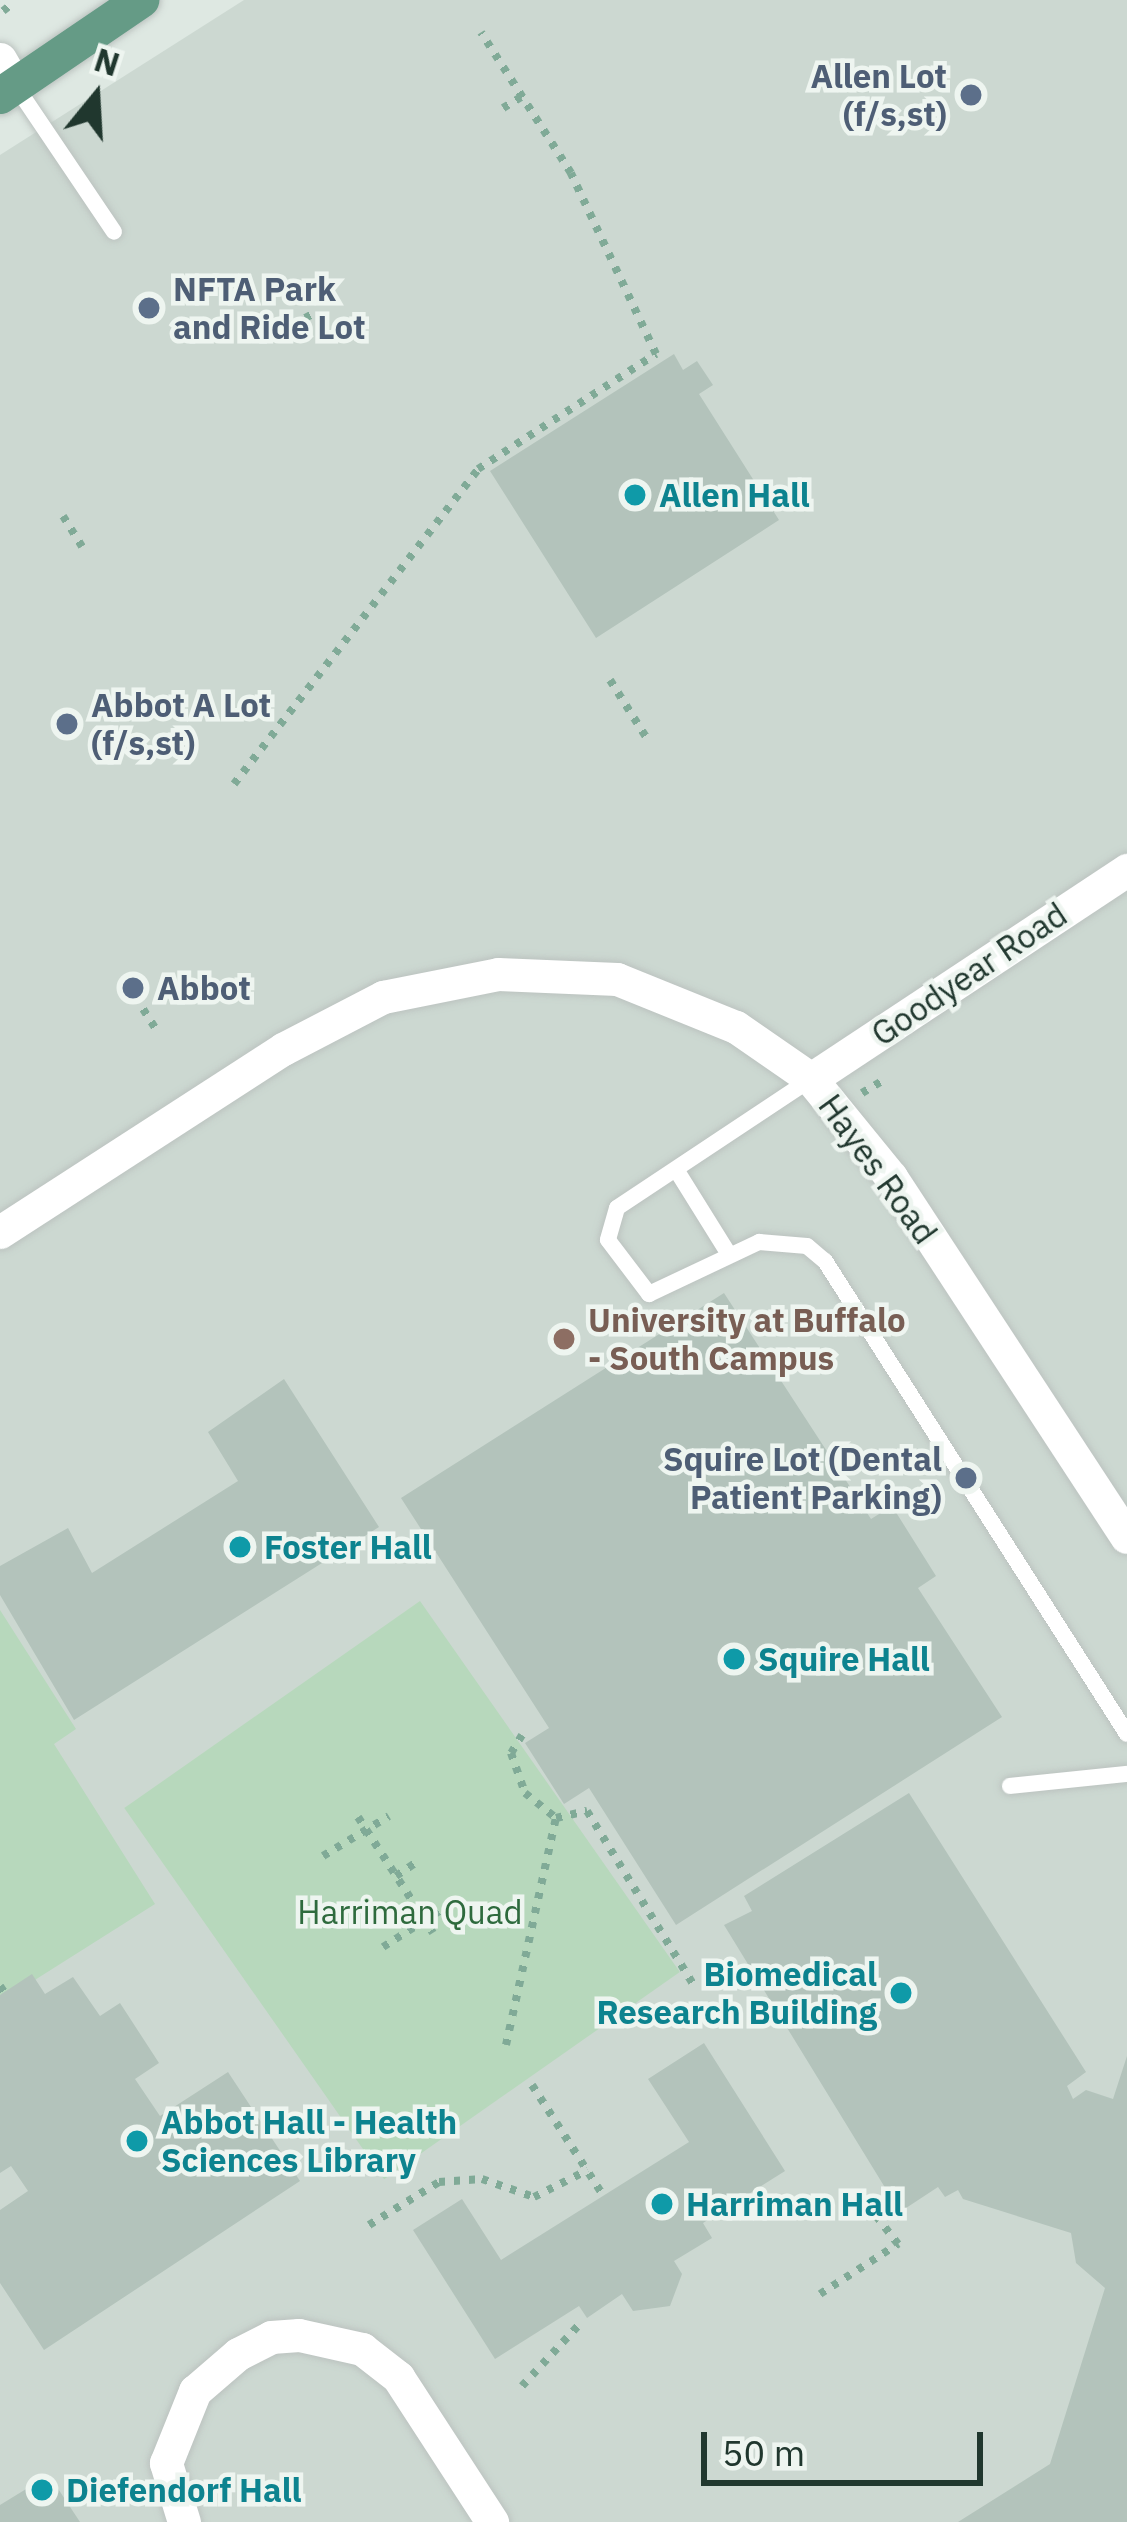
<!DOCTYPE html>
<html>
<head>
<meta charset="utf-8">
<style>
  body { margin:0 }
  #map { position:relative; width:1127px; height:2522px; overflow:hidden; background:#dee8e2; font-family:"IBM Plex Sans",sans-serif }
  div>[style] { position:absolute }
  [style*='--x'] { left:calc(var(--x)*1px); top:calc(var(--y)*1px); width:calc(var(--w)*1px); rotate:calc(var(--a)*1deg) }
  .built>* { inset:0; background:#ccd8d1 }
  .green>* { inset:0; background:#b7d8bc; transform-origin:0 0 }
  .building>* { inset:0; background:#b3c3bb }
  .path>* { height:8px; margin-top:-4px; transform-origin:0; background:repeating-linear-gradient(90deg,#80aa97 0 6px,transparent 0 15px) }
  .roads { filter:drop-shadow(0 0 3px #bcc3c0) drop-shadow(0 0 3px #bcc3c0) }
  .lane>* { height:16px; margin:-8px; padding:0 8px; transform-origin:8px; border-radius:8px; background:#fff }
  .street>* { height:33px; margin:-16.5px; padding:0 16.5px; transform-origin:16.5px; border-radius:16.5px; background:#fff }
  .primary>* { height:36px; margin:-18px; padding:0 18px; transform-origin:18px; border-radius:18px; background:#659b86 }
  .dots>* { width:33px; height:33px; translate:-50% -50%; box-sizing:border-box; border:6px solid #eef5f0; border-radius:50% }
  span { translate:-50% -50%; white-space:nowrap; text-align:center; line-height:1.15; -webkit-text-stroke:9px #eef5f0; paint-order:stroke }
  .service-label { font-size:33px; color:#4e5e75; font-weight:700 }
  .right { translate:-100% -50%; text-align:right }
  .left { translate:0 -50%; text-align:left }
  .culture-label { font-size:33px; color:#0d838f; font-weight:700 }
  .street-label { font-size:33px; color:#20372e }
  .education-label { font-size:33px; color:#785e54; font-weight:700 }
  .park-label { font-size:33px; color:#2e6a3d }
  .north { position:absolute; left:36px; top:36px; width:120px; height:120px; -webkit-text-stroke:9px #eef5f0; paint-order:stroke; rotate:18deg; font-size:33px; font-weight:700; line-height:48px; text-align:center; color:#20372e }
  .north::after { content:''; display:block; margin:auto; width:42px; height:54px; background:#20372e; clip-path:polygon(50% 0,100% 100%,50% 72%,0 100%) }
  .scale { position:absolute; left:701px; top:2432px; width:282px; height:54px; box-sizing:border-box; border:6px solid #20372e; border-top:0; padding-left:15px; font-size:36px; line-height:42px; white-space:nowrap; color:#20372e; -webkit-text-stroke:9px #eef5f0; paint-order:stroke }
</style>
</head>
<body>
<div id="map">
  <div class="built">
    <div style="clip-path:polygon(244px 0,1127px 0,1127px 2522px,0 2522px,0 155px)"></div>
  </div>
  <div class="green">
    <div style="left:420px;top:1601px;width:453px;height:361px;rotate:55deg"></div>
    <div style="clip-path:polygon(0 1610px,76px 1729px,54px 1744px,155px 1904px,0 2002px)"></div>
  </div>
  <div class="building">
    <div style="clip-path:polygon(674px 354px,683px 370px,697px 361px,713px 385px,699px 394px,779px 520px,596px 638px,490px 471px)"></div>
    <div style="clip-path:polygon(724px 1293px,871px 1519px,892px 1506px,936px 1576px,918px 1588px,1002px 1717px,676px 1925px,589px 1788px,564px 1804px,525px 1743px,549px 1728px,401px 1498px)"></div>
    <div style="clip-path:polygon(284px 1379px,379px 1527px,74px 1720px,0 1595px,0 1566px,68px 1528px,92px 1573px,238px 1481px,208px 1432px)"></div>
    <div style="clip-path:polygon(909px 1793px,1086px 2072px,1067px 2086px,1073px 2099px,1086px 2090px,1113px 2099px,1127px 2056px,1127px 2522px,958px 2522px,1050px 2464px,1105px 2288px,1076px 2263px,1071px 2233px,963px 2199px,958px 2190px,945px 2197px,938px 2187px,900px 2212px,724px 1925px,752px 1911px,744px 1896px)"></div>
    <div style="clip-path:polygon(32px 1974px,45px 1994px,73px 1977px,100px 2016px,120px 2003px,159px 2063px,135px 2079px,160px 2116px,228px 2072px,300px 2181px,44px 2350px,0 2283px,0 2210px,28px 2191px,11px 2166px,0 2173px,0 1995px)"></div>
    <div style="clip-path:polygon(704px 2043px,785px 2171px,703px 2223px,712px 2238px,674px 2261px,682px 2274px,670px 2306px,633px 2311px,622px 2294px,587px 2318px,579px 2306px,495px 2359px,413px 2230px,462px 2199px,501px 2260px,689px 2142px,648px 2079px)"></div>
    <div style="clip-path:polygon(49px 2475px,80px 2522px,0 2522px,0 2505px)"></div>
  </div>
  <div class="path">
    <div style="--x:3;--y:11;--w:13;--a:-39"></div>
    <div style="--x:503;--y:108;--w:21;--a:-31"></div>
    <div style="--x:305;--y:318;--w:9;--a:-27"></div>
    <div style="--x:63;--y:516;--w:36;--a:58"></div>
    <div style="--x:610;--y:680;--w:71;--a:57.7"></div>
    <div style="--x:234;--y:784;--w:398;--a:-52.2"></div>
    <div style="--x:478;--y:469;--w:212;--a:-32.9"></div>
    <div style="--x:656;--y:354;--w:200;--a:-115.2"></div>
    <div style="--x:571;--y:173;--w:167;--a:-122.6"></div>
    <div style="--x:127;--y:984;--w:59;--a:57.4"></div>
    <div style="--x:862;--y:1093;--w:26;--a:-31"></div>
    <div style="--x:522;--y:1735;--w:21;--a:121"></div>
    <div style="--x:511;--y:1753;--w:42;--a:70.7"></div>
    <div style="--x:525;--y:1793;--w:40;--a:39"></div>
    <div style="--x:556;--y:1818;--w:32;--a:-13"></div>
    <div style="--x:587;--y:1811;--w:203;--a:58.5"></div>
    <div style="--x:358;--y:1817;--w:138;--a:57.1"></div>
    <div style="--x:323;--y:1856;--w:77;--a:-31.2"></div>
    <div style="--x:396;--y:1876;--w:27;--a:-34"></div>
    <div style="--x:383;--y:1947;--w:76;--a:-32.6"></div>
    <div style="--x:0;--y:1986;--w:7;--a:56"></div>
    <div style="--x:506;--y:2045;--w:232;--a:-77.6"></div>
    <div style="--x:532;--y:2085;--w:131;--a:57.2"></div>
    <div style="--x:369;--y:2225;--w:82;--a:-31.6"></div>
    <div style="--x:439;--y:2182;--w:43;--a:-4"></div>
    <div style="--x:482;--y:2179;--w:55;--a:19.1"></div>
    <div style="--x:534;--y:2197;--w:60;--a:-26.6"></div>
    <div style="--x:820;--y:2294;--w:93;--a:-32.7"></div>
    <div style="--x:898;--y:2244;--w:36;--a:-128"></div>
    <div style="--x:522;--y:2386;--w:82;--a:-47"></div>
  </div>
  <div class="roads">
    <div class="lane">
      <div style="--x:15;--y:85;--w:177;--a:56"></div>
      <div style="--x:811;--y:1079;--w:233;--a:146.4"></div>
      <div style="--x:617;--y:1208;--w:33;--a:106"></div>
      <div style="--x:608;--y:1240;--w:68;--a:52.8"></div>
      <div style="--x:649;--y:1294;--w:122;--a:-25.3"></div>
      <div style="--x:759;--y:1242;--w:48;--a:4.8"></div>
      <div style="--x:807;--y:1246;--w:23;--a:40"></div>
      <div style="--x:825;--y:1261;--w:561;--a:57.44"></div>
      <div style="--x:677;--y:1171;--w:97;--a:58.1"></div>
      <div style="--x:1010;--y:1786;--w:118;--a:-5.9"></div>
    </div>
    <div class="street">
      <div style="--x:0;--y:59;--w:30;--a:60"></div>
      <div style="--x:811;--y:1079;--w:379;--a:-33.5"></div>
      <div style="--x:0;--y:1232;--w:337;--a:-32.9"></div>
      <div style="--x:283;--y:1049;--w:113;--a:-27.5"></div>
      <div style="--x:383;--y:997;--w:117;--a:-11.3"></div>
      <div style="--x:498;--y:974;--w:119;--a:2.4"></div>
      <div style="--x:617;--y:979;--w:128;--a:22"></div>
      <div style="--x:736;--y:1027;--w:91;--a:34.7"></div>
      <div style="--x:811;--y:1079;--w:127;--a:50.8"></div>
      <div style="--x:891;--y:1177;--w:430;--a:56.8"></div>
      <div style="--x:184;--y:2522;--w:62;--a:-107"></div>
      <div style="--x:166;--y:2463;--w:78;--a:-68.1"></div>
      <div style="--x:195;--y:2391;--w:57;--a:-40.7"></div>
      <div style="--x:238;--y:2354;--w:37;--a:-27"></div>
      <div style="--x:271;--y:2337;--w:28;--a:-4"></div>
      <div style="--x:299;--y:2335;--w:65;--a:12.5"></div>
      <div style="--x:362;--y:2349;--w:46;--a:37.9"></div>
      <div style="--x:398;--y:2377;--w:173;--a:57"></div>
    </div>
    <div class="primary">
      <div style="--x:0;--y:96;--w:171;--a:-34.2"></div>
    </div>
  </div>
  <div class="dots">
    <div style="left:971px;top:95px;background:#5c6f8a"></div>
    <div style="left:149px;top:308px;background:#5c6f8a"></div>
    <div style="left:635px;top:495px;background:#0f9aa8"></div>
    <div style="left:67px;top:724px;background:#5c6f8a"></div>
    <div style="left:133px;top:988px;background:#5c6f8a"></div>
    <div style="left:564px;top:1339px;background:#8d6e63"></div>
    <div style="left:966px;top:1478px;background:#5c6f8a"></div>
    <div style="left:240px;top:1547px;background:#0f9aa8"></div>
    <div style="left:734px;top:1659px;background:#0f9aa8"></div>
    <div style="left:901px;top:1993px;background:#0f9aa8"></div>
    <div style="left:137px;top:2141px;background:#0f9aa8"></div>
    <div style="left:662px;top:2204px;background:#0f9aa8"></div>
    <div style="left:42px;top:2490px;background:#0f9aa8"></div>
  </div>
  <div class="service-label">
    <span class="right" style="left:947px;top:95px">Allen Lot<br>(f/s,st)</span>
    <span class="left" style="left:173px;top:308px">NFTA Park<br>and Ride Lot</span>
    <span class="left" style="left:91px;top:724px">Abbot A Lot<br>(f/s,st)</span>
    <span class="left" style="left:157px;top:988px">Abbot</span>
    <span class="right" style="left:942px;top:1478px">Squire Lot (Dental<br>Patient Parking)</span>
  </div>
  <div class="culture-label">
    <span class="left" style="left:659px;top:495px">Allen Hall</span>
    <span class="left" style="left:264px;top:1547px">Foster Hall</span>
    <span class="left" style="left:758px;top:1659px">Squire Hall</span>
    <span class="right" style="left:877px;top:1993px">Biomedical<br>Research Building</span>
    <span class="left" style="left:161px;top:2141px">Abbot Hall - Health<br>Sciences Library</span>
    <span class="left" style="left:686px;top:2204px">Harriman Hall</span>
    <span class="left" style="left:66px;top:2490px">Diefendorf Hall</span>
  </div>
  <div class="street-label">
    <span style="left:969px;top:974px;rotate:-34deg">Goodyear Road</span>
    <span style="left:878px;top:1169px;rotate:54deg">Hayes Road</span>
  </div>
  <div class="education-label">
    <span class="left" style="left:588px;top:1339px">University at Buffalo<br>- South Campus</span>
  </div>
  <div class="park-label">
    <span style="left:410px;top:1912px">Harriman Quad</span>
  </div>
  <div class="north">N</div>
  <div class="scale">50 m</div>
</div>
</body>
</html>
